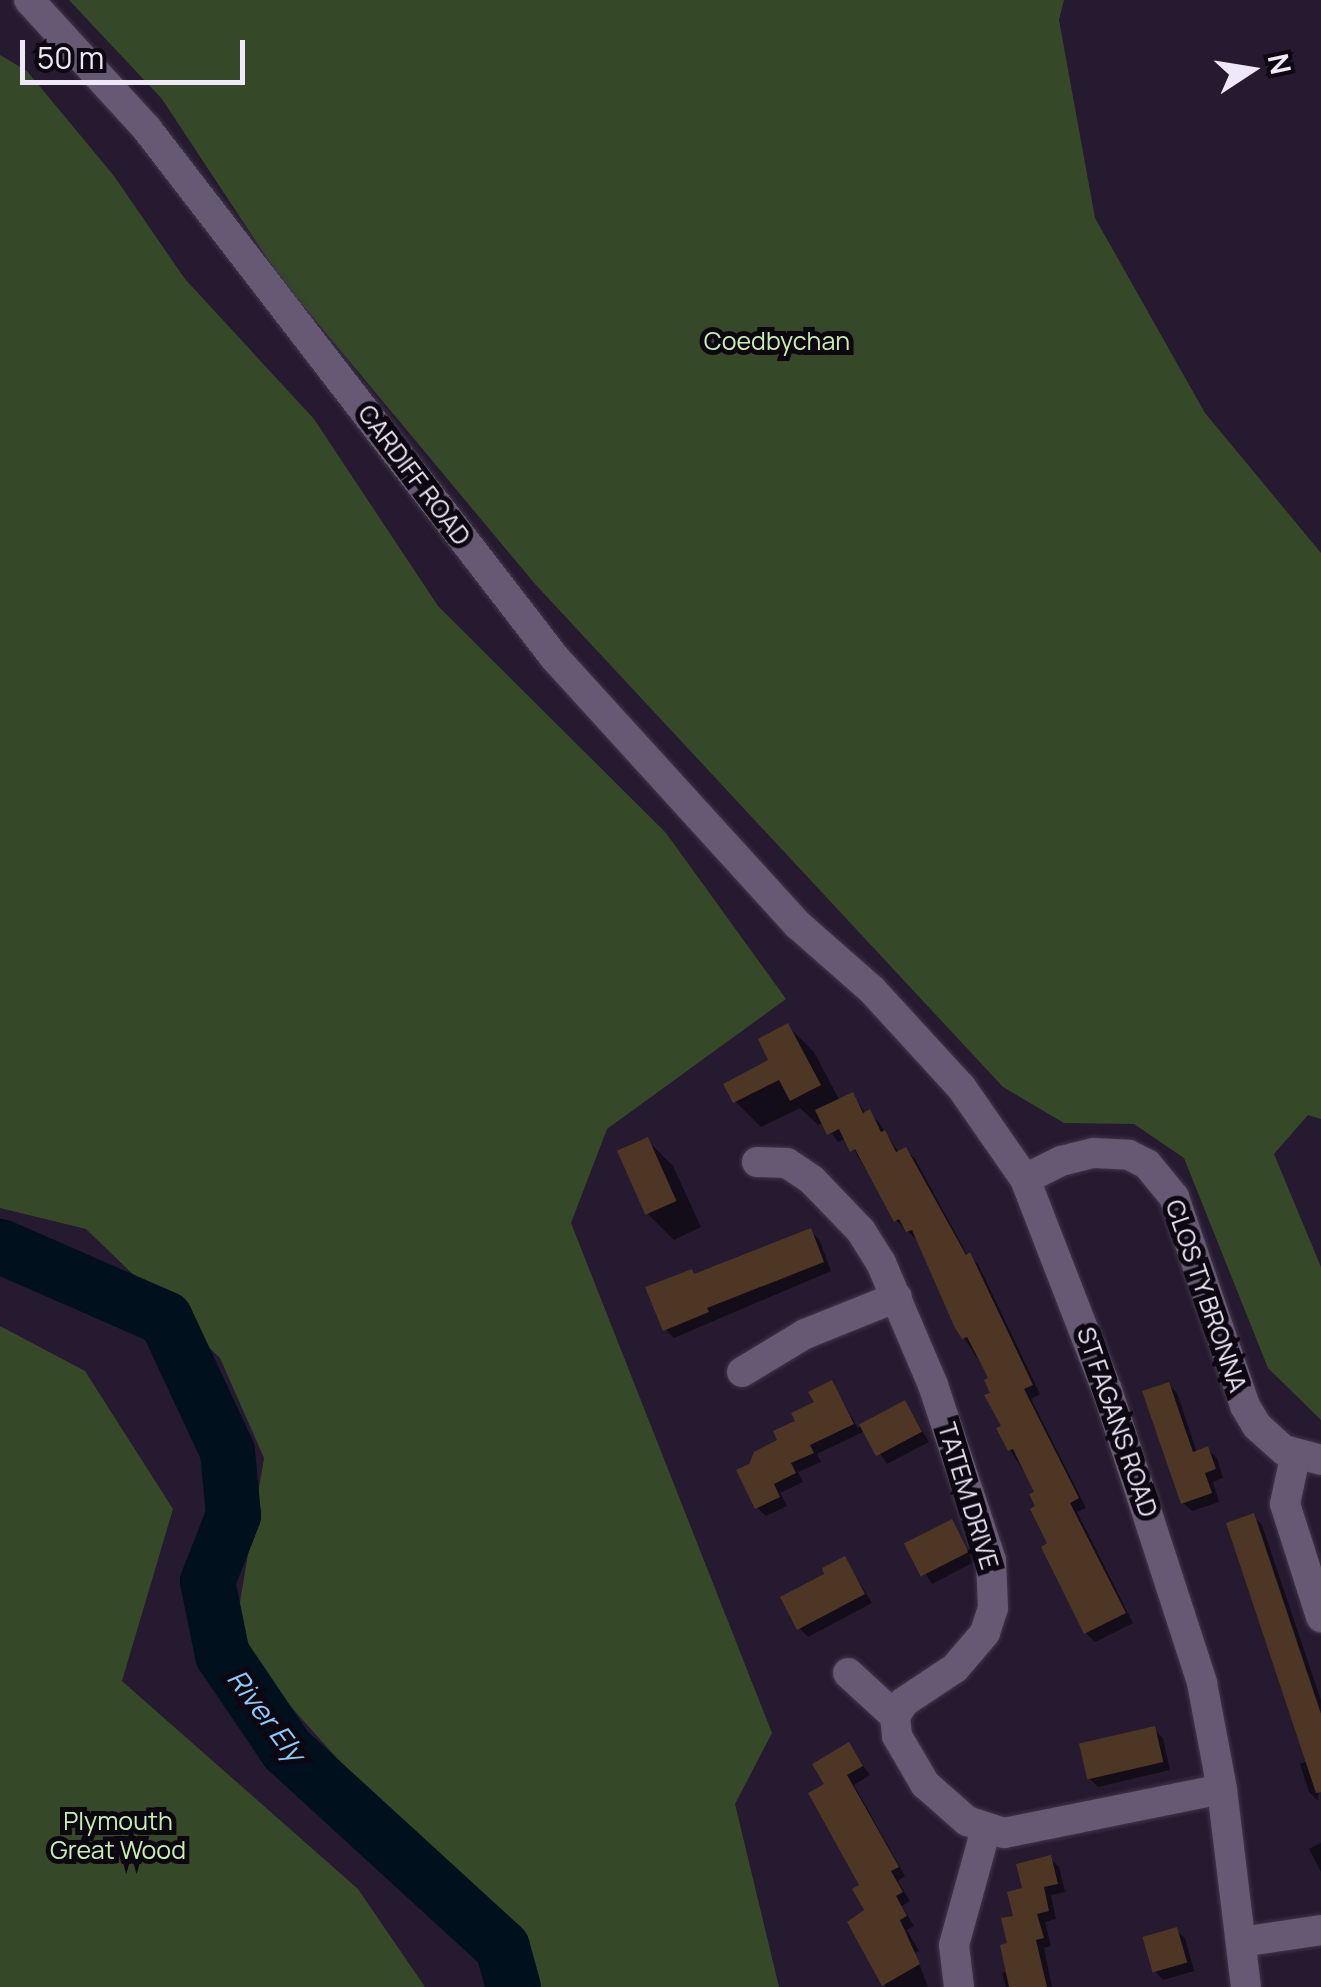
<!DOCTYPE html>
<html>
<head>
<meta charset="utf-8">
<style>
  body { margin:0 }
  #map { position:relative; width:1321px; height:1987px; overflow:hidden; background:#251a30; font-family:Manrope,sans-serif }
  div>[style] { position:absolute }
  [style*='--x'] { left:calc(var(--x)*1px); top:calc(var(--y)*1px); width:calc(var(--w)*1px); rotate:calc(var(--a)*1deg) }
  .green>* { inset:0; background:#354928 }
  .shadow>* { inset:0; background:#0007 }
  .river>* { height:55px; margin:-27.5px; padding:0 27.5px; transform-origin:27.5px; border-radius:27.5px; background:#00101d }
  .building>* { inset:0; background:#4d3624; transform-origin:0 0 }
  .roads { filter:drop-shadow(0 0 2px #403648) drop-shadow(0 0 2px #403648) }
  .minor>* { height:30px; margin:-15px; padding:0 15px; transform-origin:15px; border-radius:15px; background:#655973 }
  span { translate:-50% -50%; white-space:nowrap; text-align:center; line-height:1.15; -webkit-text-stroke:10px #0c0711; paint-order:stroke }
  .park-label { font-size:25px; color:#c7efaf }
  .street-label { font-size:25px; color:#efe8f8 }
  .water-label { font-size:28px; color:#8accfb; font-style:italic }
  .north { position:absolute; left:1201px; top:20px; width:100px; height:100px; -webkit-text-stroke:8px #0c0711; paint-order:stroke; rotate:78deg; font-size:28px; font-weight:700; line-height:40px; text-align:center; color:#efe8f8 }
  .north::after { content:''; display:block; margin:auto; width:35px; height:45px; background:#efe8f8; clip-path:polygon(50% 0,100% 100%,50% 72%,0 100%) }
  .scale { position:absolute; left:20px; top:40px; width:225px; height:45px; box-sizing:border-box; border:5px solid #efe8f8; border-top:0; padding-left:12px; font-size:30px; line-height:35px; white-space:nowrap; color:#efe8f8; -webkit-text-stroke:8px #0c0711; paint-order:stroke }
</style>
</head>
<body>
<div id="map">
  <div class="green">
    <div style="clip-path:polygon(69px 0,1064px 0,1059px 20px,1095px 218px,1205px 413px,1321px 553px,1321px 1119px,1308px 1115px,1274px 1154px,1321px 1267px,1321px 1420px,1268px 1368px,1184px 1158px,1134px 1124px,1064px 1123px,1003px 1087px,535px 584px,280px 278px,162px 99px)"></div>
    <div style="clip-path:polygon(0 55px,27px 71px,114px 176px,185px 279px,314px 419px,438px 606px,666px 833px,786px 999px,607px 1129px,571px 1223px,772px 1733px,735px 1804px,779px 1987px,528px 1987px,465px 1901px,275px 1689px,236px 1626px,264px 1458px,220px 1358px,86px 1229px,0 1208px)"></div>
    <div style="clip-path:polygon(0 1326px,85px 1371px,173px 1509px,122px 1681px,358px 1889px,425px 1987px,0 1987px)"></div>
  </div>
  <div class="shadow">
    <div style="clip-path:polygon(788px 1026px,814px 1052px,840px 1101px,853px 1095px,866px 1114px,878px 1121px,899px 1153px,906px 1150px,915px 1159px,968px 1256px,978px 1264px,1040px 1394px,1031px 1399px,1086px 1508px,1077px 1512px,1133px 1623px,1095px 1642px,1086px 1633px,1045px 1548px,1051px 1545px,1038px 1493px,1010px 1450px,991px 1379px,964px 1338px,917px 1240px,896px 1220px,847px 1138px,838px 1142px,824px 1122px,818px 1125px,800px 1108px,761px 1127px,735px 1101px,772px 1061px)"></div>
    <div style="clip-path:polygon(647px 1140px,673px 1166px,701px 1227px,674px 1240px,648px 1214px)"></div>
    <div style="clip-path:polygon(810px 1231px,819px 1239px,831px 1271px,674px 1338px,665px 1329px,696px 1276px)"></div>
    <div style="clip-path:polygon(832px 1383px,858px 1428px,905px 1403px,929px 1442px,887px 1464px,865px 1431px,817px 1454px,821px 1462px,798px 1472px,803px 1482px,780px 1493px,787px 1506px,766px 1516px,757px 1508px,780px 1442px)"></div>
    <div style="clip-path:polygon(1168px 1384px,1177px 1393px,1197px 1453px,1208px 1449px,1217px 1458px,1223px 1478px,1213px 1482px,1219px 1502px,1192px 1511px,1183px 1503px)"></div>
    <div style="clip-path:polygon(1253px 1516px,1262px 1525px,1321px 1700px,1318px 1801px,1309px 1792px,1300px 1764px,1308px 1761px)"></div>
    <div style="clip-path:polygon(951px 1522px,976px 1561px,932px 1584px,907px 1544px)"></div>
    <div style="clip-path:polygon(845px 1559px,872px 1603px,808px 1637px,799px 1628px)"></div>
    <div style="clip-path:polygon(1154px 1729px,1163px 1738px,1170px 1770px,1098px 1787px,1089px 1778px)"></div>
    <div style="clip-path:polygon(848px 1745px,870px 1775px,854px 1785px,905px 1876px,898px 1881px,910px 1901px,902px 1906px,914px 1926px,907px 1930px,919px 1951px,915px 1953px,928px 1987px,886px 1987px,851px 1923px,867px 1911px,827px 1785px)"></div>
    <div style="clip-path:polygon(1321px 1843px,1321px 1872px,1309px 1849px)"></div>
    <div style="clip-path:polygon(1050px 1858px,1059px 1867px,1065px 1892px,1051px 1895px,1056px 1919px,1045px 1922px,1051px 1946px,1044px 1948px,1052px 1987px,1006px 1987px,1002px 1973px,1008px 1971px,1025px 1890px)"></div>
    <div style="clip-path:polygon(1176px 1930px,1185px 1938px,1194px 1971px,1163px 1980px,1155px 1971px)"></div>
  </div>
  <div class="river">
    <div style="--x:0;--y:1246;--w:180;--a:23.6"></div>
    <div style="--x:165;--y:1318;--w:147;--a:65"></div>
    <div style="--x:227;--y:1451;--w:64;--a:84.6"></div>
    <div style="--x:233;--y:1515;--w:71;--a:111.5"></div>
    <div style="--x:207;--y:1581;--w:75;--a:78.4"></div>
    <div style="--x:222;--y:1654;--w:115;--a:56"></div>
    <div style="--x:286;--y:1749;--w:293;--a:42.5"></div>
    <div style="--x:502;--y:1947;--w:41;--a:74.6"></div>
  </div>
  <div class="building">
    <div style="clip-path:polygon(788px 1023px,821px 1085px,790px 1101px,779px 1080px,733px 1103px,723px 1084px,768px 1060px,758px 1039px)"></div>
    <div style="clip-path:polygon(853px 1092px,863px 1113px,870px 1109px,881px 1132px,885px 1130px,896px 1152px,906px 1147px,966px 1255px,970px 1252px,1033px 1385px,1024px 1389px,1079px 1498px,1070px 1503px,1126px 1613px,1084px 1634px,1041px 1547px,1047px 1543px,1030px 1509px,1035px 1506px,1029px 1494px,1034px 1492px,1013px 1449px,1008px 1451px,996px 1428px,1001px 1426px,984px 1395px,990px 1393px,984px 1380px,988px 1378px,978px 1358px,967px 1337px,962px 1339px,954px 1326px,912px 1230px,906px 1232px,899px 1219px,894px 1222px,855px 1149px,850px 1152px,839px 1129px,827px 1135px,815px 1110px)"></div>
    <div style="left:648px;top:1137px;width:70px;height:34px;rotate:66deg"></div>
    <div style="clip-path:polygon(811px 1228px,824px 1262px,707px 1308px,709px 1312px,663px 1331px,645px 1287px,692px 1269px,694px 1274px)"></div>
    <div style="clip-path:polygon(832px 1380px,854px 1424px,810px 1445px,814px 1453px,791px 1463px,796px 1473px,774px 1484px,780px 1497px,755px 1509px,736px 1470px,749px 1464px,754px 1452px,777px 1440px,773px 1431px,795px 1421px,791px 1413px,814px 1402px,808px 1392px)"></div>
    <div style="clip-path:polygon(1169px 1382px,1193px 1452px,1208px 1446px,1216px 1469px,1205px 1473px,1212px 1493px,1181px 1504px,1142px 1391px)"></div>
    <div style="left:905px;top:1400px;width:36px;height:52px;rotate:62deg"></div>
    <div style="clip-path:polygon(1254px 1513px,1321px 1714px,1321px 1792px,1316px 1793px,1226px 1523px)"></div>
    <div style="left:952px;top:1519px;width:37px;height:54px;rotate:63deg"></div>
    <div style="clip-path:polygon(845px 1556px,865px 1594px,797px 1630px,780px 1597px,824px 1574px,822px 1568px)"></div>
    <div style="left:1155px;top:1726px;width:37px;height:78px;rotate:77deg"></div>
    <div style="clip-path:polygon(849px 1742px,863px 1766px,847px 1775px,899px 1867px,891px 1871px,903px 1892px,896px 1896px,907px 1916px,900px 1920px,920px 1964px,882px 1986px,847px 1922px,864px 1910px,852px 1889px,859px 1885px,808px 1793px,824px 1784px,812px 1764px)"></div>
    <div style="clip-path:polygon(1051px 1855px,1058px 1884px,1044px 1887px,1049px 1911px,1037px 1914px,1044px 1938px,1036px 1940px,1047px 1987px,1009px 1987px,1000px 1945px,1007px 1943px,1001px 1918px,1013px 1916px,1007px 1892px,1022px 1888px,1016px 1864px)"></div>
    <div style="left:1177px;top:1927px;width:37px;height:36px;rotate:74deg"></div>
  </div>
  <div class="roads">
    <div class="minor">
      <div style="--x:29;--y:0;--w:175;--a:47.5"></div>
      <div style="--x:147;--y:129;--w:668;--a:52.36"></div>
      <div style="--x:555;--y:658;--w:361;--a:47.7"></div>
      <div style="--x:798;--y:925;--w:98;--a:41.3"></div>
      <div style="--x:872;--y:990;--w:132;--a:47.5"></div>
      <div style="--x:961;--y:1087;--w:112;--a:55.2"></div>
      <div style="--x:1025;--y:1179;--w:226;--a:68.8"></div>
      <div style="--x:1107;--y:1390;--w:308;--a:72"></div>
      <div style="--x:1202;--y:1683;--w:108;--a:79.3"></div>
      <div style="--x:1222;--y:1789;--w:199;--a:83.1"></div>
      <div style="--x:757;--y:1162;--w:30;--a:2"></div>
      <div style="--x:787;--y:1163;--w:30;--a:34"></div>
      <div style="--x:812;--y:1180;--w:71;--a:46.1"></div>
      <div style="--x:861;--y:1231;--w:38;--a:58"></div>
      <div style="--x:881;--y:1263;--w:133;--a:66.9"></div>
      <div style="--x:933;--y:1385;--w:184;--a:71.7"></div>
      <div style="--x:991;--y:1560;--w:48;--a:87.6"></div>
      <div style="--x:993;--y:1608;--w:26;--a:108"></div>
      <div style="--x:985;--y:1633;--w:46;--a:130.6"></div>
      <div style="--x:955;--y:1668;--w:61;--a:146.3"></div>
      <div style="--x:904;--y:1702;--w:17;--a:123"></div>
      <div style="--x:895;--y:1716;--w:20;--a:84"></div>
      <div style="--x:897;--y:1736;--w:56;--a:59.7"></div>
      <div style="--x:925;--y:1784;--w:56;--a:41.4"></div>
      <div style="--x:967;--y:1821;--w:39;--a:18"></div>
      <div style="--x:1004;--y:1833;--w:222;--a:-11.4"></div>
      <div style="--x:1025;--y:1179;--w:40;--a:-26.6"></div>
      <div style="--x:1061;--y:1161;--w:34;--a:-14"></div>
      <div style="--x:1094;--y:1153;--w:35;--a:3"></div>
      <div style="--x:1129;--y:1155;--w:20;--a:27"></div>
      <div style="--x:1147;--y:1164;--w:43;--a:50.7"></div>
      <div style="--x:1174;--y:1197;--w:221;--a:71.2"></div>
      <div style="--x:1245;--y:1406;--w:23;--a:59"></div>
      <div style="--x:1257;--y:1426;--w:36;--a:42"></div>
      <div style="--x:1284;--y:1450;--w:38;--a:15"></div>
      <div style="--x:742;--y:1372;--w:74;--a:-31.1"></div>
      <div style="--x:805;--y:1334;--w:99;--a:-21.9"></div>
      <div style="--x:1295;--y:1457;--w:48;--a:102"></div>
      <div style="--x:1285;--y:1504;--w:119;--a:72.3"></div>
      <div style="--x:848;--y:1673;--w:64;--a:42.5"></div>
      <div style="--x:1241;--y:1942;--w:81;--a:-8.5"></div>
      <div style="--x:959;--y:1987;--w:42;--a:-96.8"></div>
      <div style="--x:954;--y:1945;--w:120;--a:-74.6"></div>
    </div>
  </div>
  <div class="park-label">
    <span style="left:777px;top:341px">Coedbychan</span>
    <span style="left:118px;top:1836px">Plymouth<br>Great Wood</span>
  </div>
  <div class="street-label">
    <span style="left:414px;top:475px;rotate:53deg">CARDIFF ROAD</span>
    <span style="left:1206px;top:1296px;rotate:71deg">CLOS TY BRONNA</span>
    <span style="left:1117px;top:1422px;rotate:71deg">ST FAGANS ROAD</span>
    <span style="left:968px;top:1496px;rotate:73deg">TATEM DRIVE</span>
  </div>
  <div class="water-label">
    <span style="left:267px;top:1715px;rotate:53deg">River Ely</span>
  </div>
  <div class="north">N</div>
  <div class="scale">50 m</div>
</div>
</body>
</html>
